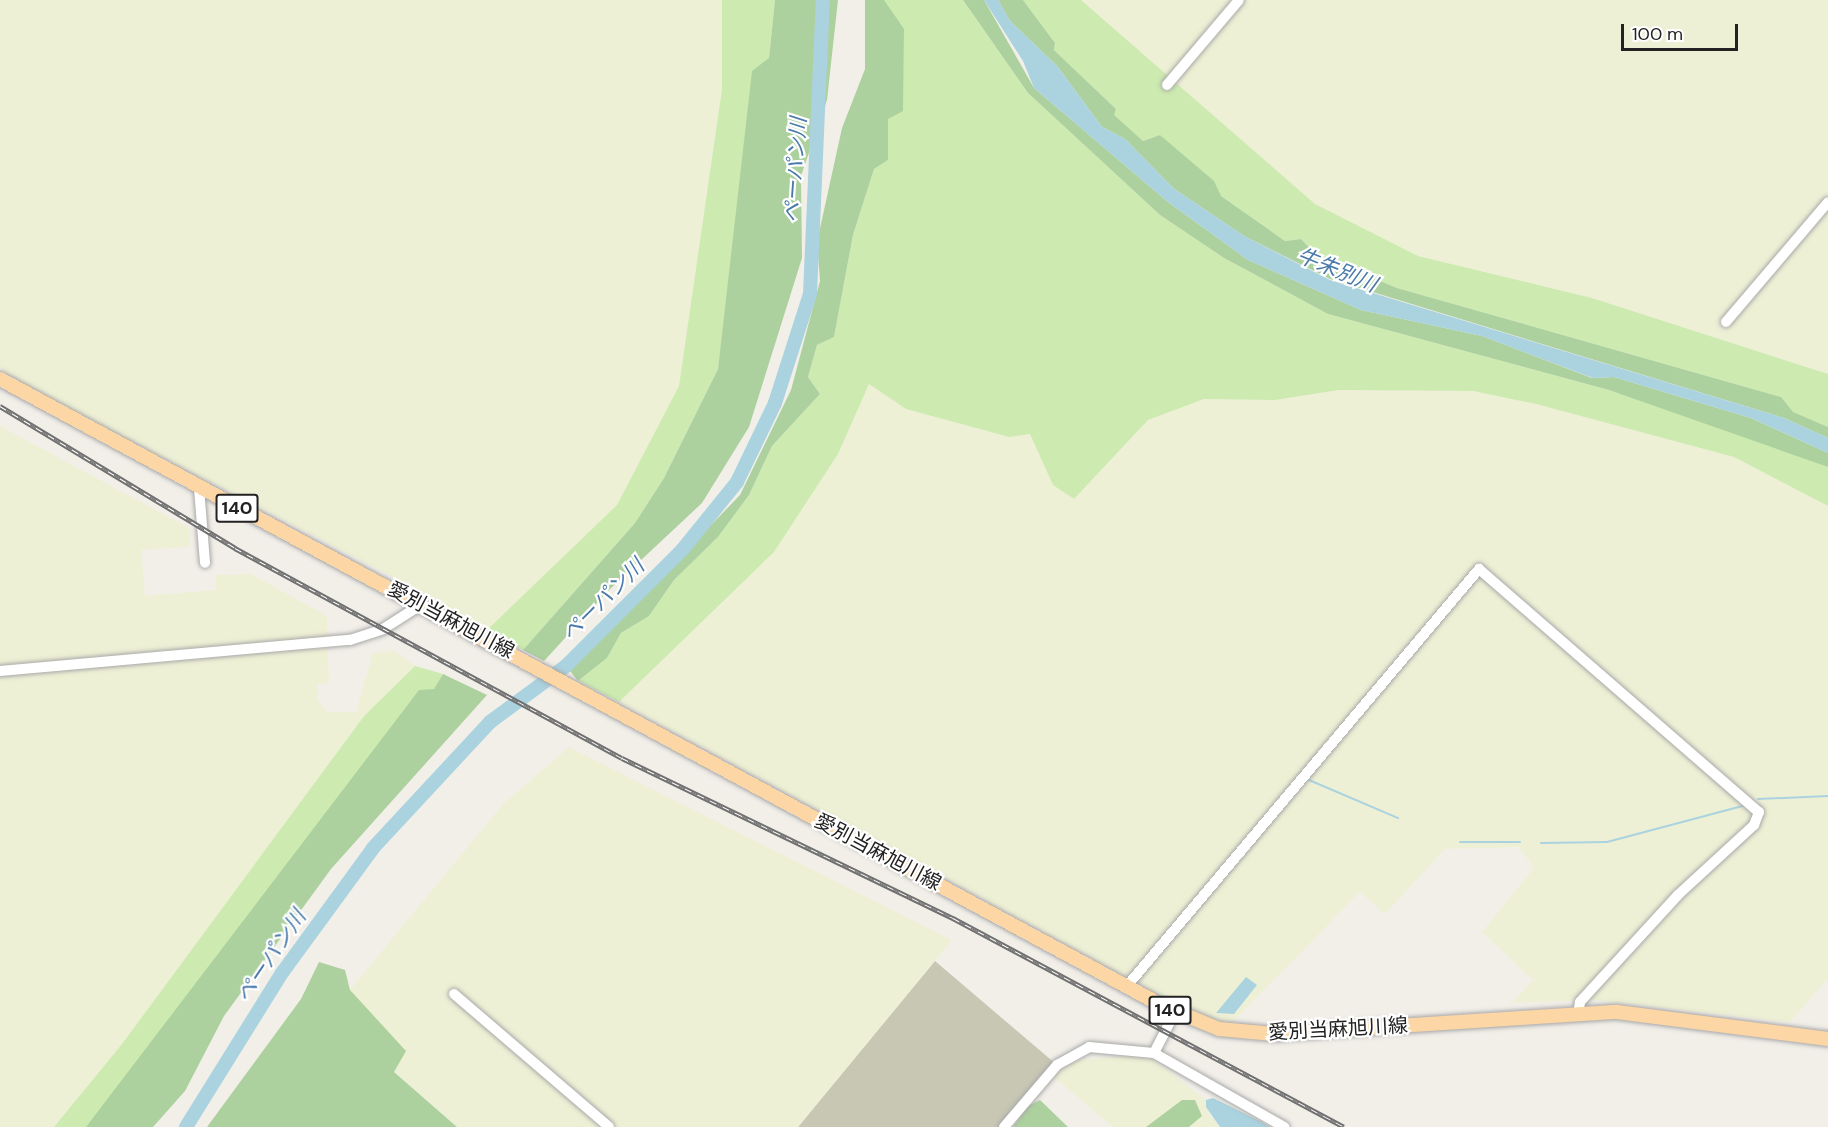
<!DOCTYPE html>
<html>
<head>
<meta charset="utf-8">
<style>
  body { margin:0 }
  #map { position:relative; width:1828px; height:1127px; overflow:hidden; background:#f2efe9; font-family:"DM Sans","Noto Sans JP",sans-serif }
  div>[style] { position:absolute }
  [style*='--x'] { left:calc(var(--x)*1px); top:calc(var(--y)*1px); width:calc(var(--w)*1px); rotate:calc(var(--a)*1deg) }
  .construction>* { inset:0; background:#c7c7b4 }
  .farmland>* { inset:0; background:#eef0d5 }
  .grass>* { inset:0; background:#cdebb0 }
  .forest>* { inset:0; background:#add19e }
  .water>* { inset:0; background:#aad3df }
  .stream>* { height:2px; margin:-1px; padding:0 1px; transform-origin:1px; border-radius:1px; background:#aad3df }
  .river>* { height:14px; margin:-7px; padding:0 7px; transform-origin:7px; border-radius:7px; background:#aad3df }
  .roads { filter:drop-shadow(0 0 2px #a9a9a9) drop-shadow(0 0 2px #a9a9a9) }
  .minor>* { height:10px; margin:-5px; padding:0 5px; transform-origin:5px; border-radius:5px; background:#fff }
  .major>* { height:14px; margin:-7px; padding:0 7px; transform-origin:7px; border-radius:7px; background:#fcd6a4 }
  .rail>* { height:4.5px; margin-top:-2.25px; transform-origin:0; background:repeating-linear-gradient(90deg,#fff 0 7px,#707070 0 14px); box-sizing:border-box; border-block:2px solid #707070 }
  span { translate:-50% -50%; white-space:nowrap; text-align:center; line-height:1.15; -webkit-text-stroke:4.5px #fff; paint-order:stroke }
  .shield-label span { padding:2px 4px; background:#fff; border:2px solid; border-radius:4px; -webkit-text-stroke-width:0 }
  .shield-label { font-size:18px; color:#222; font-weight:700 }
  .street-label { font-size:20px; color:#222 }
  .water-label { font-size:21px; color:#4a7aab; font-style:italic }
  .scale { position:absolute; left:1621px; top:24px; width:117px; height:27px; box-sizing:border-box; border:3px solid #222; border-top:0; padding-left:8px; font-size:18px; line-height:21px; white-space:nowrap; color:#222; -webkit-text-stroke:4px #fff; paint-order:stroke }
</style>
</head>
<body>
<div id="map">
  <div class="construction">
    <div style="clip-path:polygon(935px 961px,1057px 1065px,1004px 1127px,798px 1127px)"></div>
  </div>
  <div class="farmland">
    <div style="clip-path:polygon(0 0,722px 0,722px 89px,679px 386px,617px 505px,486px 631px,414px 588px,18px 382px,0 367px)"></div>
    <div style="clip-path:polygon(1081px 0,1828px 0,1828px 374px,1592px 298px,1418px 256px,1315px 204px)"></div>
    <div style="clip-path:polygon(869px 383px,906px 409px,1009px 437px,1030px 434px,1053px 484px,1074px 499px,1148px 420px,1204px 399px,1275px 400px,1339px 390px,1473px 391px,1536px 404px,1734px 457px,1828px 506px,1828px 978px,1790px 1022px,1593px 1000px,1512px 1003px,1533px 980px,1482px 932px,1534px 868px,1519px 847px,1445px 849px,1385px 914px,1360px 892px,1231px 1024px,1184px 1008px,619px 702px,774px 552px,838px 454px)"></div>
    <div style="clip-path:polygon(0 426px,189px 528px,190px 547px,141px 550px,145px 596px,216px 590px,216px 575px,251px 574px,327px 616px,329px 683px,318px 684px,317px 700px,328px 712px,356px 712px,373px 653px,394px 651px,415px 666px,364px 716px,122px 1044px,54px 1127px,0 1127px)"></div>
    <div style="clip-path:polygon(569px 747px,952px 940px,798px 1127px,457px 1127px,394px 1071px,350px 990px,503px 804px)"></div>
    <div style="clip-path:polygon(1135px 1055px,1151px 1058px,1206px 1100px,1209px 1115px,1220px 1127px,1189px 1127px,1202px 1116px,1195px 1100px,1182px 1100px,1146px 1127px,1113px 1127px,1054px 1077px,1071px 1061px)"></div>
  </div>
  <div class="grass">
    <div style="clip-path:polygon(722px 0,775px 0,769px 58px,740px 195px,718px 369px,664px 478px,635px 523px,523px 650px,486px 631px,617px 505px,679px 386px,722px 89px)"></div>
    <div style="clip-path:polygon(884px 0,963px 0,1028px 93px,1160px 215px,1224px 258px,1328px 314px,1609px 390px,1747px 434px,1828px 467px,1828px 506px,1734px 457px,1536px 404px,1473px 391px,1339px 390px,1275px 400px,1204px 399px,1148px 420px,1074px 499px,1053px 485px,1030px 434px,1009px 437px,906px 409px,869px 384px,838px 454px,774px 552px,619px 702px,578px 681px,607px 658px,621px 633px,649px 616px,674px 580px,718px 537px,749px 495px,772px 446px,820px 394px,808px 377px,817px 345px,834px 337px,853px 235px,874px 169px,888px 160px)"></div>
    <div style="clip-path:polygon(1023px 0,1081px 0,1315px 204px,1418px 256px,1592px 298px,1828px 374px,1828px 427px,1792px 412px,1781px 397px,1397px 288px,1315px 254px,1301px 239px,1285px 241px,1221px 196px,1160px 135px,1143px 141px,1113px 115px,1116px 109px,1054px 50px,1055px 43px)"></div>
    <div style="clip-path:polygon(415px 666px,443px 674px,434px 690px,419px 691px,104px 1106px,86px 1127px,54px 1127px,122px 1044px,364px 716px)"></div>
  </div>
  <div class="forest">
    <div style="clip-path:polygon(775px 0,838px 0,827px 100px,801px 176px,802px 258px,749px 427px,702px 503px,608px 591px,544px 661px,523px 650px,635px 523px,664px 478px,718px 369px,752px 71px,769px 58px)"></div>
    <div style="clip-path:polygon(865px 0,884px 0,904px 29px,903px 111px,888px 119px,888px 160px,874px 169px,853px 235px,834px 337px,817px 345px,808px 377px,820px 394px,772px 446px,749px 495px,718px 537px,674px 580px,649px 616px,621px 633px,607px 658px,578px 681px,570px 671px,740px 495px,791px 390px,820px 281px,817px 242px,842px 128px,865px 69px)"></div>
    <div style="clip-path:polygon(963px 0,984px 0,1034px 88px,1168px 202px,1248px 260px,1361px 310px,1482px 336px,1592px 378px,1614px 377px,1751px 418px,1828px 453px,1828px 467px,1609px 390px,1328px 314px,1224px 258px,1160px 215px,1028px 93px)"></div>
    <div style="clip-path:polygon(998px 0,1023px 0,1055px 43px,1054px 50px,1116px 109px,1114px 115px,1143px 141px,1160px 135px,1214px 181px,1221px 196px,1285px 241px,1301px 239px,1315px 254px,1397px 288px,1781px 397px,1793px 412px,1828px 427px,1828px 438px,1784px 418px,1330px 279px,1244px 236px,1173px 188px,1125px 139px,1102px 127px,1057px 66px,1010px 21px)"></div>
    <div style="clip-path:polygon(443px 674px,487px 695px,331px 869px,224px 1016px,185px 1091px,153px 1127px,86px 1127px,419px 690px,434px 689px)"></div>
    <div style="clip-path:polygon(319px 962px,345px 970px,350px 990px,406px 1051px,394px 1072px,457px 1127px,207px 1127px,301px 999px)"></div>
    <div style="clip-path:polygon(1040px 1100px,1068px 1127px,1013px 1127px,1028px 1106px)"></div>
    <div style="clip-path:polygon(1182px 1100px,1195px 1100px,1202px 1116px,1189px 1127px,1146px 1127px)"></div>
  </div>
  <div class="water">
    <div style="clip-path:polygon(984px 0,998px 0,1010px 21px,1057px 66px,1102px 127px,1125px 139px,1173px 188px,1244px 236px,1330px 280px,1784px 418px,1828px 438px,1828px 453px,1751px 418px,1614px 377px,1593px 378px,1482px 336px,1361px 310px,1248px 260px,1168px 202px,1034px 88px,1023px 61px)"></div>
    <div style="clip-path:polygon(1246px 977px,1257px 985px,1234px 1014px,1216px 1013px)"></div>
    <div style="clip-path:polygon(1213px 1098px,1260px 1121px,1270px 1127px,1220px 1127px,1206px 1107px,1206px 1100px)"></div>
  </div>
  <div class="stream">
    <div style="--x:1309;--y:780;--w:97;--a:23.1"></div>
    <div style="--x:1758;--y:799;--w:70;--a:-2.5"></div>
    <div style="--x:1460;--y:842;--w:60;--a:0"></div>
    <div style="--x:1541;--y:843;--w:66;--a:-0.9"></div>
    <div style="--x:1607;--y:842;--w:144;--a:-14.9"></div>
  </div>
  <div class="river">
    <div style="--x:186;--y:1127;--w:181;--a:-58.1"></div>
    <div style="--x:282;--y:973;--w:155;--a:-53.9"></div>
    <div style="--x:373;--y:848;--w:172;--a:-47.1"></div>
    <div style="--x:490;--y:722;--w:94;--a:-36.4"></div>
    <div style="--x:566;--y:666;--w:165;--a:-45"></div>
    <div style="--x:683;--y:549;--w:86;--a:-51.1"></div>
    <div style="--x:737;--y:482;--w:88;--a:-64.3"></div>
    <div style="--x:775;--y:403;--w:114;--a:-72.2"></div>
    <div style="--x:810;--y:294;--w:294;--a:-87.5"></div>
  </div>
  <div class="roads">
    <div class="minor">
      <div style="--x:1167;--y:85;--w:111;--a:-49.7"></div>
      <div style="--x:1726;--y:322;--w:157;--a:-49.6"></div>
      <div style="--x:199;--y:488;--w:75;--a:85.4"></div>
      <div style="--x:0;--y:671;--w:351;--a:-5.1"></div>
      <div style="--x:350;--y:640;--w:35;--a:-18"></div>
      <div style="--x:383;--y:629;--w:46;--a:-32.7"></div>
      <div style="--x:1127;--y:986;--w:546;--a:-49.83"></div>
      <div style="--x:1479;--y:569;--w:371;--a:41"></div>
      <div style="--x:1759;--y:812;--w:14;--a:111"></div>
      <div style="--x:1754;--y:825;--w:103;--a:137.4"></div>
      <div style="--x:1678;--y:895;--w:145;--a:132.5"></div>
      <div style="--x:1580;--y:1002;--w:12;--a:99"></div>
      <div style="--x:454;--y:994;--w:204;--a:40.6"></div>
      <div style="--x:1154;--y:1053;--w:46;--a:-62.9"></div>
      <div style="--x:1004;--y:1127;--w:82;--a:-49.5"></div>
      <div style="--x:1057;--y:1065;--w:37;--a:-29"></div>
      <div style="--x:1089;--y:1047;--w:65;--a:5.3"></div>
      <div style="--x:1154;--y:1053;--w:150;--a:29.6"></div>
    </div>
    <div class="major">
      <div style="--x:0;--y:379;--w:1319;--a:28.33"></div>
      <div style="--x:1161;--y:1005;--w:63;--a:22.5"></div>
      <div style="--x:1219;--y:1029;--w:55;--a:5.2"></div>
      <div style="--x:1274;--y:1034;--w:344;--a:-3.7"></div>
      <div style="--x:1617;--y:1012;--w:213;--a:7.3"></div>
    </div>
  </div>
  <div class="rail">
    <div style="--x:0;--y:406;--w:275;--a:31.1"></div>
    <div style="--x:235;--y:548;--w:440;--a:28.5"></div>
    <div style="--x:622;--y:758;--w:368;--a:25.8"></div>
    <div style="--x:953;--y:918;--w:443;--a:28.1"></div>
  </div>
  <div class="shield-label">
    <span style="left:237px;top:508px">140</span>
    <span style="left:1170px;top:1010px">140</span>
  </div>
  <div class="street-label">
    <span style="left:451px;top:620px;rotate:28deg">愛別当麻旭川線</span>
    <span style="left:878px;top:852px;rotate:28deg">愛別当麻旭川線</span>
    <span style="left:1338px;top:1029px;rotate:-3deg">愛別当麻旭川線</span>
  </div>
  <div class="water-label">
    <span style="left:795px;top:170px;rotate:-86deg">ペーパン川</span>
    <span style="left:1337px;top:270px;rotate:22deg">牛朱別川</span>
    <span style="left:603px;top:600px;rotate:-45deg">ペーパン川</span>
    <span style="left:271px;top:956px;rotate:-56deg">ペーパン川</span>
  </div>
  <div class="scale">100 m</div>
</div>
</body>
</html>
